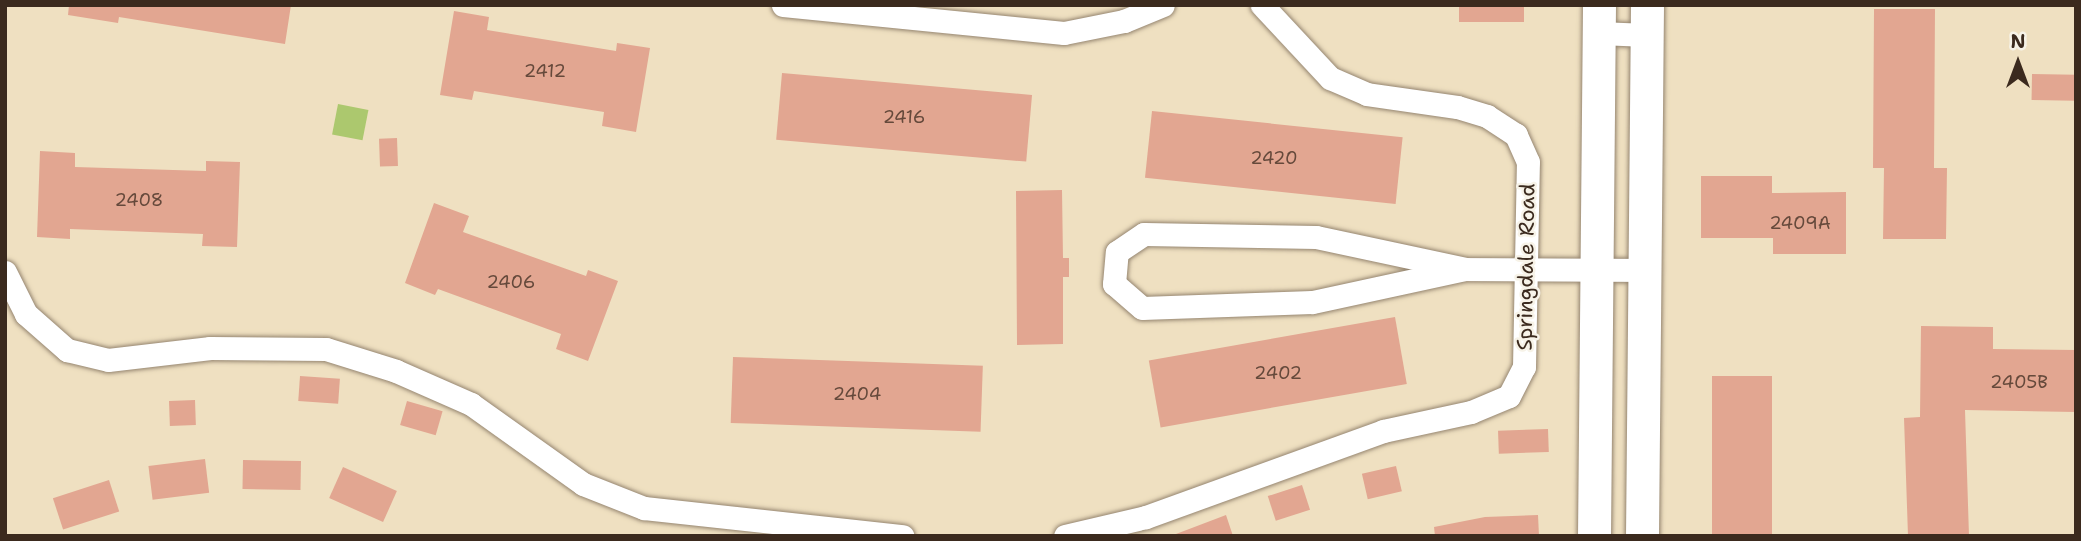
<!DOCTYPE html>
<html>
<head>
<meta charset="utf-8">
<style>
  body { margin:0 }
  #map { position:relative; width:2081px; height:541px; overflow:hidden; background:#efe0c1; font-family:"Shantell Sans",sans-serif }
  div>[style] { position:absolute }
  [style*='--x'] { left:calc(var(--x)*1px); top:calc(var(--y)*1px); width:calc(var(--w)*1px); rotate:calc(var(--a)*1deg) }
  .green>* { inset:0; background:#acc86e; transform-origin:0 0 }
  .building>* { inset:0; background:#e2a691; transform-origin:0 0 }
  .roads { filter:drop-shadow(0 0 2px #958570) drop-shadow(0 0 2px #958570) }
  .street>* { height:23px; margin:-11.5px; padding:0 11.5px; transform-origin:11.5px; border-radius:11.5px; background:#fff }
  .secondary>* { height:33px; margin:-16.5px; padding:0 16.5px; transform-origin:16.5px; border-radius:16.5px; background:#fff }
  span { translate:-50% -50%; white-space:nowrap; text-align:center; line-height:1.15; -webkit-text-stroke:5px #f7f3e8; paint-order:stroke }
  .number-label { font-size:18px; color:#65493b }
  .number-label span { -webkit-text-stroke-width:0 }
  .street-label { font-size:21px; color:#3b2a1e }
  .frame { position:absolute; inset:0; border:7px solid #3b2a1e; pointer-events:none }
  .north { position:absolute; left:1983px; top:28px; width:70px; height:70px; -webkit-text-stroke:5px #f7f3e8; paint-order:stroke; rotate:0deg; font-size:19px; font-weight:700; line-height:28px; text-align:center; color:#3b2a1e }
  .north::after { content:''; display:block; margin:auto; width:24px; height:32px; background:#3b2a1e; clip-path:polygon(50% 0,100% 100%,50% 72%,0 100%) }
</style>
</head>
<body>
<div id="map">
  <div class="green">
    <div style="left:338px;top:104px;width:31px;height:31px;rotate:11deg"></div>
  </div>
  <div class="building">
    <div style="clip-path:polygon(69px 5px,291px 5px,285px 44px,119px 17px,118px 23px,68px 15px)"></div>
    <div style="left:1459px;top:5px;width:65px;height:17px"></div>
    <div style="clip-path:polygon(1874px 9px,1935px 9px,1934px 168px,1947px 168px,1946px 239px,1883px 239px,1884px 168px,1873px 168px)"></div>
    <div style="clip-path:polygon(454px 11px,489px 17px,487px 30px,616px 51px,617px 43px,650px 48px,636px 132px,602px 126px,604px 112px,474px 91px,472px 100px,440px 95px)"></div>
    <div style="left:782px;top:73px;width:251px;height:67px;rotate:5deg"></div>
    <div style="left:2032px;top:74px;width:44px;height:26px;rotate:1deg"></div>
    <div style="left:1152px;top:111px;width:252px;height:67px;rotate:6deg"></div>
    <div style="left:397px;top:138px;width:28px;height:18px;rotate:88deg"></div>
    <div style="clip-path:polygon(40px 151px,75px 153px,75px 167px,206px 171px,206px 161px,240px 162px,237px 247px,202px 246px,203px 234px,70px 229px,70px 239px,37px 237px)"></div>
    <div style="clip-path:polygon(1701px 176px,1772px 176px,1772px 193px,1846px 192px,1846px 254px,1773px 254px,1773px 238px,1701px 238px)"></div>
    <div style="clip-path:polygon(1062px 190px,1063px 258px,1069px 258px,1069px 277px,1063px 277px,1063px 344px,1017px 345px,1016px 191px)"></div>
    <div style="clip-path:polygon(434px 203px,469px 216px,463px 232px,586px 276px,588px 270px,618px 281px,588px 361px,556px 349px,561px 334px,438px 289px,435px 295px,405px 283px)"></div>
    <div style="left:1395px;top:317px;width:68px;height:250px;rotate:80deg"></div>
    <div style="clip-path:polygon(1921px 326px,1993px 327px,1993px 349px,2076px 350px,2076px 412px,1965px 410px,1969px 536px,1908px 536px,1904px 418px,1920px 417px)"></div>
    <div style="left:733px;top:357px;width:250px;height:66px;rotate:2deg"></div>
    <div style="left:300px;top:376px;width:40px;height:25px;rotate:4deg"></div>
    <div style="left:1712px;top:376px;width:60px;height:158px"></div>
    <div style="left:195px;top:400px;width:25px;height:26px;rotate:88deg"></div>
    <div style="left:407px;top:401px;width:37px;height:25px;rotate:16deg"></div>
    <div style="left:1548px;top:429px;width:23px;height:50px;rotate:88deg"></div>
    <div style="left:205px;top:459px;width:34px;height:57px;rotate:83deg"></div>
    <div style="left:243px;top:460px;width:58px;height:29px;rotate:1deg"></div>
    <div style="left:1396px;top:466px;width:26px;height:35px;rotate:77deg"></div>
    <div style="left:343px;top:467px;width:59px;height:34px;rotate:24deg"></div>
    <div style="left:109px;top:480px;width:33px;height:59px;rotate:72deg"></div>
    <div style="left:1302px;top:485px;width:26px;height:36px;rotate:72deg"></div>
    <div style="clip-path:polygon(1226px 515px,1233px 536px,1176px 536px,1176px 534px)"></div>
    <div style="clip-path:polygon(1538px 515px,1539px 536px,1435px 536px,1434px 527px,1485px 517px)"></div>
  </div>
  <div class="roads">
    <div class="street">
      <div style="--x:783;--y:5;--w:282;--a:5.7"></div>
      <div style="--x:1064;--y:33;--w:61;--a:-11.3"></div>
      <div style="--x:1124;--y:21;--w:42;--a:-22.3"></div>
      <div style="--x:1599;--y:33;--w:48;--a:2.4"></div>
      <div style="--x:1465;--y:269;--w:157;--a:167.8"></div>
      <div style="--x:1312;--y:302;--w:170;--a:178"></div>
      <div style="--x:1142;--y:308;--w:37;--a:-139"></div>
      <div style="--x:1114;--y:284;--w:32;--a:-85"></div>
      <div style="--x:1117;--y:252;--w:32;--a:-34"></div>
      <div style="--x:1144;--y:234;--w:172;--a:1"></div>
      <div style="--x:1316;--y:237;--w:152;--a:12.1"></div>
      <div style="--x:1465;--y:269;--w:179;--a:0.3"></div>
      <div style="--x:5;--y:272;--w:47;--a:63.4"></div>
      <div style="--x:26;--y:314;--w:55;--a:41.3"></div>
      <div style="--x:67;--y:350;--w:42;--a:13.7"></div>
      <div style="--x:108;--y:360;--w:103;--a:-6.7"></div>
      <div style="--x:210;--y:348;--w:116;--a:0.5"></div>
      <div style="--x:326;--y:349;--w:73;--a:17.4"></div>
      <div style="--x:396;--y:371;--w:82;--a:23.7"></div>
      <div style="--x:471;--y:404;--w:138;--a:35.5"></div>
      <div style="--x:583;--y:484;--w:66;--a:21.5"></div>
      <div style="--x:644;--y:508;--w:260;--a:6.2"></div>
      <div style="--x:1065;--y:536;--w:83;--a:-13.2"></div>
      <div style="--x:1146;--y:517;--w:252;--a:-19.9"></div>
      <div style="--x:1383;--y:431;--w:90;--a:-12.2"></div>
      <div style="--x:1471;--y:412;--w:41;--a:-22.8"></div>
      <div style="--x:1509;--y:396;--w:33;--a:-63"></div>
      <div style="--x:1524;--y:367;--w:205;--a:-88.9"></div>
      <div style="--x:1528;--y:162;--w:30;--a:-114"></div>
      <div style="--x:1516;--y:135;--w:35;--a:-147"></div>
      <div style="--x:1487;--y:116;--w:31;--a:-163"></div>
      <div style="--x:1457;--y:107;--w:91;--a:-171.8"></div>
      <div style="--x:1367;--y:94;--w:40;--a:-156.6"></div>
      <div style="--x:1330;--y:78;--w:100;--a:-133"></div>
    </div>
    <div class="secondary">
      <div style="--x:1594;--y:536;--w:531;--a:-89.46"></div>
      <div style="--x:1642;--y:536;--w:531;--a:-89.46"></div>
    </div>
  </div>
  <div class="number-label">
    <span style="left:545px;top:71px">2412</span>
    <span style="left:904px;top:117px">2416</span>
    <span style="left:1274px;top:158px">2420</span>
    <span style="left:139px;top:200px">2408</span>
    <span style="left:1800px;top:223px">2409A</span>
    <span style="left:511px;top:282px">2406</span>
    <span style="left:1278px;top:373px">2402</span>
    <span style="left:2019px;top:382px">2405B</span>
    <span style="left:857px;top:394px">2404</span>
  </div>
  <div class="street-label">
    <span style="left:1526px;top:267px;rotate:-89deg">Springdale Road</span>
  </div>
  <div class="frame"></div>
  <div class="north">N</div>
</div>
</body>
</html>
